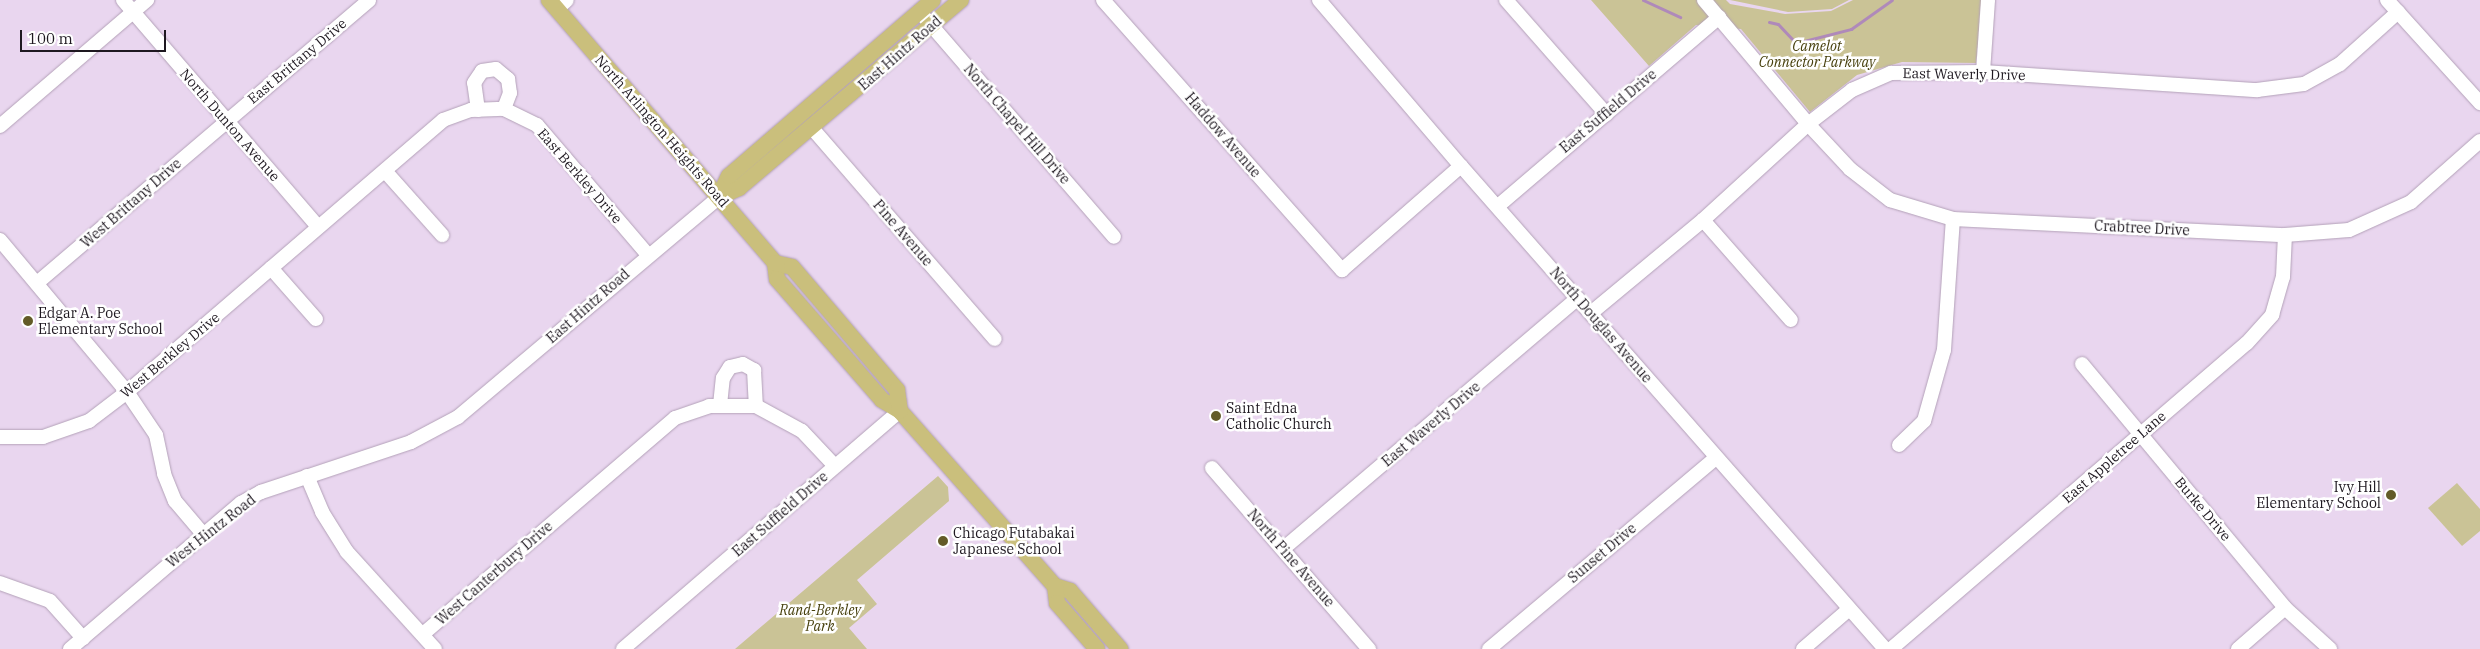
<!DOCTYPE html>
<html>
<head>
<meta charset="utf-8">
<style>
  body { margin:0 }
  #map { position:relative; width:2480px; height:649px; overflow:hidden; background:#e9d6ef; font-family:"IBM Plex Serif",serif }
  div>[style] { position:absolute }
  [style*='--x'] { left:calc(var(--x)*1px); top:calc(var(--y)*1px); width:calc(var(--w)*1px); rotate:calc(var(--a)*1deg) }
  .green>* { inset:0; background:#cac396 }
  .stream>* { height:3px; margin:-1.5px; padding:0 1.5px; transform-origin:1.5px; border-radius:1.5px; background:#af89ba }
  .roads { filter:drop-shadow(0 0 1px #b3a1b8) drop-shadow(0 0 1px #b3a1b8) }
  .minor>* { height:14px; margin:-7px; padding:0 7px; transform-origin:7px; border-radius:7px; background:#fff }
  .major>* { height:16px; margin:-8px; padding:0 8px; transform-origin:8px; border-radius:8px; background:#cabf7c }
  .dots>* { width:14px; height:14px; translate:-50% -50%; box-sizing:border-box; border:2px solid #fff; border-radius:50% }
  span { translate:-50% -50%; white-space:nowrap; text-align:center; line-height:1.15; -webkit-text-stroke:5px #fff; paint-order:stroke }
  .park-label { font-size:14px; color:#463f0c; font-style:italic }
  .street-label { font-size:14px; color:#1e1820 }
  .poi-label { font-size:14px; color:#1e1820 }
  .left { translate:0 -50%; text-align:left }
  .right { translate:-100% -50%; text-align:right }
  .scale { position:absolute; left:20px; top:30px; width:146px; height:22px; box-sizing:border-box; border:2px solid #1e1820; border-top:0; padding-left:6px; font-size:15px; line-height:18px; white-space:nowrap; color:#1e1820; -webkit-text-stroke:4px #fff; paint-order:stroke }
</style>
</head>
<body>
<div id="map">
  <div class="green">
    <div style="clip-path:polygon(1591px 0,1726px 0,1730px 4px,1785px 14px,1831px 11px,1853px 0,1983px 0,1976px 63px,1902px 62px,1857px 75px,1810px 112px,1741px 29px,1696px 25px,1649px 66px)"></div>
    <div style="clip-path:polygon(1730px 0,1849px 0,1832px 9px,1788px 12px)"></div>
    <div style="clip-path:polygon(938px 476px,948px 487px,949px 501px,857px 580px,877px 604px,849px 628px,867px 649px,735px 649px)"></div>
    <div style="clip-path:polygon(2457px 483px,2480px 509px,2480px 531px,2462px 546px,2428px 508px)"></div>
  </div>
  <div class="stream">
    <div style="--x:1643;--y:0;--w:41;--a:24.7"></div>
    <div style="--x:1769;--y:22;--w:9;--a:13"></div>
    <div style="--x:1778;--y:24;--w:22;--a:47"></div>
    <div style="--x:1793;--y:40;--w:11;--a:5"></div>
    <div style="--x:1804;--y:41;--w:49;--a:-14.3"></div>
    <div style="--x:1851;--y:29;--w:50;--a:-35.3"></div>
  </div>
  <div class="roads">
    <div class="minor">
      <div style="--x:123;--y:0;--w:299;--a:49.3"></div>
      <div style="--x:1103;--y:0;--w:361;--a:48.5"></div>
      <div style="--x:1342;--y:270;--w:158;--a:-41.2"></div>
      <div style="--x:1319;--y:0;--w:218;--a:49.5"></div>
      <div style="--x:1461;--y:166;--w:643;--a:48.72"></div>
      <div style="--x:1506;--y:0;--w:152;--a:48.7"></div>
      <div style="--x:1704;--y:0;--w:162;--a:50"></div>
      <div style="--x:1808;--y:124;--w:62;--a:47"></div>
      <div style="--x:1850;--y:169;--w:51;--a:37.8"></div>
      <div style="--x:1890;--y:200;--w:66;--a:16.8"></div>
      <div style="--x:1953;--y:219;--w:332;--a:2.8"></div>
      <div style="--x:2285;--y:235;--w:64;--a:-4.5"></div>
      <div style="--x:2349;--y:230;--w:68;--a:-24.3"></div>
      <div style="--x:2411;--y:202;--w:92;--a:-41.5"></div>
      <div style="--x:2387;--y:0;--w:139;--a:47.9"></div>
      <div style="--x:557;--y:9;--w:13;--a:-42"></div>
      <div style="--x:925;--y:18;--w:289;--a:49.2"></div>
      <div style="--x:1983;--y:72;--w:72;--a:-86"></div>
      <div style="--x:478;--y:110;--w:27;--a:-98"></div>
      <div style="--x:474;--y:83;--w:14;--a:-56"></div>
      <div style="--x:482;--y:71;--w:14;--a:-8"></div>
      <div style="--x:496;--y:69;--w:16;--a:40"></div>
      <div style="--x:508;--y:79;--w:14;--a:82"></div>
      <div style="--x:510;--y:93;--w:17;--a:111"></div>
      <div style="--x:0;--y:126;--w:194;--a:-40.6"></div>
      <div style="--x:812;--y:128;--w:279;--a:49.1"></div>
      <div style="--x:385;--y:171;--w:86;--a:48.3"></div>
      <div style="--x:1498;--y:206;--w:291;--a:-40.5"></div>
      <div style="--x:1703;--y:220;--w:133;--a:48.7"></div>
      <div style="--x:0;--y:240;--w:198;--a:50.1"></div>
      <div style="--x:127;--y:392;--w:52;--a:56"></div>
      <div style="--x:156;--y:435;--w:40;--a:78"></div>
      <div style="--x:164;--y:474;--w:29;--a:68"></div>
      <div style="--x:175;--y:501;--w:43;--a:49.7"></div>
      <div style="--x:271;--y:268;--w:68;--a:48.6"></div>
      <div style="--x:37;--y:283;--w:436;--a:-40.4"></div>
      <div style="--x:1591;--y:313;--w:146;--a:-39.7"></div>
      <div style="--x:1703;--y:220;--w:142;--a:-42.4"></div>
      <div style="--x:1808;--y:124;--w:56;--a:-37.7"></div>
      <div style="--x:1852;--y:90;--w:43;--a:-23.6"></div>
      <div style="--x:1891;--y:73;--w:92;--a:-0.6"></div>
      <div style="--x:1983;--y:72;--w:275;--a:3.8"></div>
      <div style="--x:2257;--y:90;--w:47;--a:-7.3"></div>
      <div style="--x:2304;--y:84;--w:41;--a:-29.1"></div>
      <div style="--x:2340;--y:64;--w:78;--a:-41.9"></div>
      <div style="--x:2082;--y:364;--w:317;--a:50.2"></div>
      <div style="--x:2285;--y:608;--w:61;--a:42.3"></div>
      <div style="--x:720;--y:405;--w:27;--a:-84"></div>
      <div style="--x:723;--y:378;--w:13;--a:-58"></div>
      <div style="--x:730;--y:367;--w:13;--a:-13"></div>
      <div style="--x:743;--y:364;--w:13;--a:29"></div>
      <div style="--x:754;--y:370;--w:36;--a:87"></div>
      <div style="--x:0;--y:437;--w:43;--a:0"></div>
      <div style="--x:43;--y:437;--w:49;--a:-19.2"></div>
      <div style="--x:89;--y:421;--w:48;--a:-37.3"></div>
      <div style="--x:127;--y:392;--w:417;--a:-40.7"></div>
      <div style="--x:443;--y:120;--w:30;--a:-20"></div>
      <div style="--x:471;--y:110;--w:33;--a:-2"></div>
      <div style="--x:504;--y:109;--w:37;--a:26"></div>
      <div style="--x:537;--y:125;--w:171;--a:49.5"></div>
      <div style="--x:1899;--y:445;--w:35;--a:-44"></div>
      <div style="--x:1924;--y:421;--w:74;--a:-74.3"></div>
      <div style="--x:1944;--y:350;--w:131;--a:-86.1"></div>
      <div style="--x:1212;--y:468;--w:240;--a:49.1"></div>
      <div style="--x:307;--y:476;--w:39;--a:67"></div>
      <div style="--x:322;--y:512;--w:47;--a:58"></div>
      <div style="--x:347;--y:552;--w:131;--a:47.8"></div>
      <div style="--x:1283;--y:549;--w:387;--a:-40.4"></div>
      <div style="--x:0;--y:583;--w:53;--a:19.8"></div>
      <div style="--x:50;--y:601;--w:50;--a:48.3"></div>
      <div style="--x:423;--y:634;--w:332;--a:-40.6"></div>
      <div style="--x:675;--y:418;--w:36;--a:-19"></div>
      <div style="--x:709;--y:406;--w:47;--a:0"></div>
      <div style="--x:756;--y:406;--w:52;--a:28.5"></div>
      <div style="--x:802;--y:431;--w:48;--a:46.7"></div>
      <div style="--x:70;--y:649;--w:225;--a:-40.5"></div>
      <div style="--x:241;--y:503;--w:23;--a:-29"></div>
      <div style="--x:261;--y:492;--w:158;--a:-18.4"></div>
      <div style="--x:411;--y:442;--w:53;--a:-28"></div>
      <div style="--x:458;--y:417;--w:341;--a:-40.1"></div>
      <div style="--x:623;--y:649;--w:365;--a:-40.7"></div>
      <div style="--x:1489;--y:649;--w:295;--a:-40.1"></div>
      <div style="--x:1803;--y:649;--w:60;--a:-40.9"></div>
      <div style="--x:1891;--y:649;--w:469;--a:-40.7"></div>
      <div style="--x:2247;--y:343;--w:38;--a:-48"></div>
      <div style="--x:2272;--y:315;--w:40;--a:-74"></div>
      <div style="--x:2283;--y:277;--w:42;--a:-87.3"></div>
      <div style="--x:2238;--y:649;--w:62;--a:-41.1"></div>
    </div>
    <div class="major">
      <div style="--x:549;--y:0;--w:347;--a:49.3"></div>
      <div style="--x:775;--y:263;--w:16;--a:83"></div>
      <div style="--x:777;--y:279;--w:160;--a:49"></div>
      <div style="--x:882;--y:400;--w:21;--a:31"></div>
      <div style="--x:900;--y:411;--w:234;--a:48.5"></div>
      <div style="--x:1055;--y:586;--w:16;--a:18"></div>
      <div style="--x:1070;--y:591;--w:77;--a:49.2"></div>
      <div style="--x:719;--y:197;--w:22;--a:-24"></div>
      <div style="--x:739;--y:188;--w:291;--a:-40.3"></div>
      <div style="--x:719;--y:197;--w:23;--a:-65"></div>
      <div style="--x:729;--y:176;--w:269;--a:-40.8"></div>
      <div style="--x:775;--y:263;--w:17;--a:13"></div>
      <div style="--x:792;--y:267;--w:162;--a:49.5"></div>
      <div style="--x:897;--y:390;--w:21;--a:82"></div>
      <div style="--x:1055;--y:586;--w:17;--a:83"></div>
      <div style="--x:1057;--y:603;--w:61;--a:49"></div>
    </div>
  </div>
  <div class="dots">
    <div style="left:28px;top:321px;background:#635b28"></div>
    <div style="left:1216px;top:416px;background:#635b28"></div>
    <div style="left:2391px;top:495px;background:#635b28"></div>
    <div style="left:943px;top:541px;background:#635b28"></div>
  </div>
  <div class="park-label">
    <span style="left:1817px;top:54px">Camelot<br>Connector Parkway</span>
    <span style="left:820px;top:618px">Rand-Berkley<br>Park</span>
  </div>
  <div class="street-label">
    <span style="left:900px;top:53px;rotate:-41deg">East Hintz Road</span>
    <span style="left:297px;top:61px;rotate:-40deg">East Brittany Drive</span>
    <span style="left:1964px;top:74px;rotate:1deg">East Waverly Drive</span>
    <span style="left:1608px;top:111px;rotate:-40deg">East Suffield Drive</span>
    <span style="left:1017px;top:124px;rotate:49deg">North Chapel Hill Drive</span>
    <span style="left:230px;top:125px;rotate:49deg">North Dunton Avenue</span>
    <span style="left:662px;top:131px;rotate:49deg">North Arlington Heights Road</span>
    <span style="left:1223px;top:135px;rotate:49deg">Haddow Avenue</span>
    <span style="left:580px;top:176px;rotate:49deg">East Berkley Drive</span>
    <span style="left:131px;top:203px;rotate:-41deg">West Brittany Drive</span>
    <span style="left:2142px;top:228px;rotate:3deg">Crabtree Drive</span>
    <span style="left:903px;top:233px;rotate:49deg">Pine Avenue</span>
    <span style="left:588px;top:306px;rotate:-41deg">East Hintz Road</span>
    <span style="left:1601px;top:325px;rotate:49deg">North Douglas Avenue</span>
    <span style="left:170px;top:355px;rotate:-40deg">West Berkley Drive</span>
    <span style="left:1431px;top:424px;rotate:-40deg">East Waverly Drive</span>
    <span style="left:2114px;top:457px;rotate:-41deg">East Appletree Lane</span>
    <span style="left:2203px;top:509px;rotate:50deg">Burke Drive</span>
    <span style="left:780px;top:514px;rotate:-41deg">East Suffield Drive</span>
    <span style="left:211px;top:531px;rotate:-38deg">West Hintz Road</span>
    <span style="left:1602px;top:553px;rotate:-40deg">Sunset Drive</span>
    <span style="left:1291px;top:558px;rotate:49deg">North Pine Avenue</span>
    <span style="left:494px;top:573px;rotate:-41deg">West Canterbury Drive</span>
  </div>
  <div class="poi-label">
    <span class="left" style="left:38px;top:321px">Edgar A. Poe<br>Elementary School</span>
    <span class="left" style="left:1226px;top:416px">Saint Edna<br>Catholic Church</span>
    <span class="right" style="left:2381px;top:495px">Ivy Hill<br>Elementary School</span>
    <span class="left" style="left:953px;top:541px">Chicago Futabakai<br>Japanese School</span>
  </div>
  <div class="scale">100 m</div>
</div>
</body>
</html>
